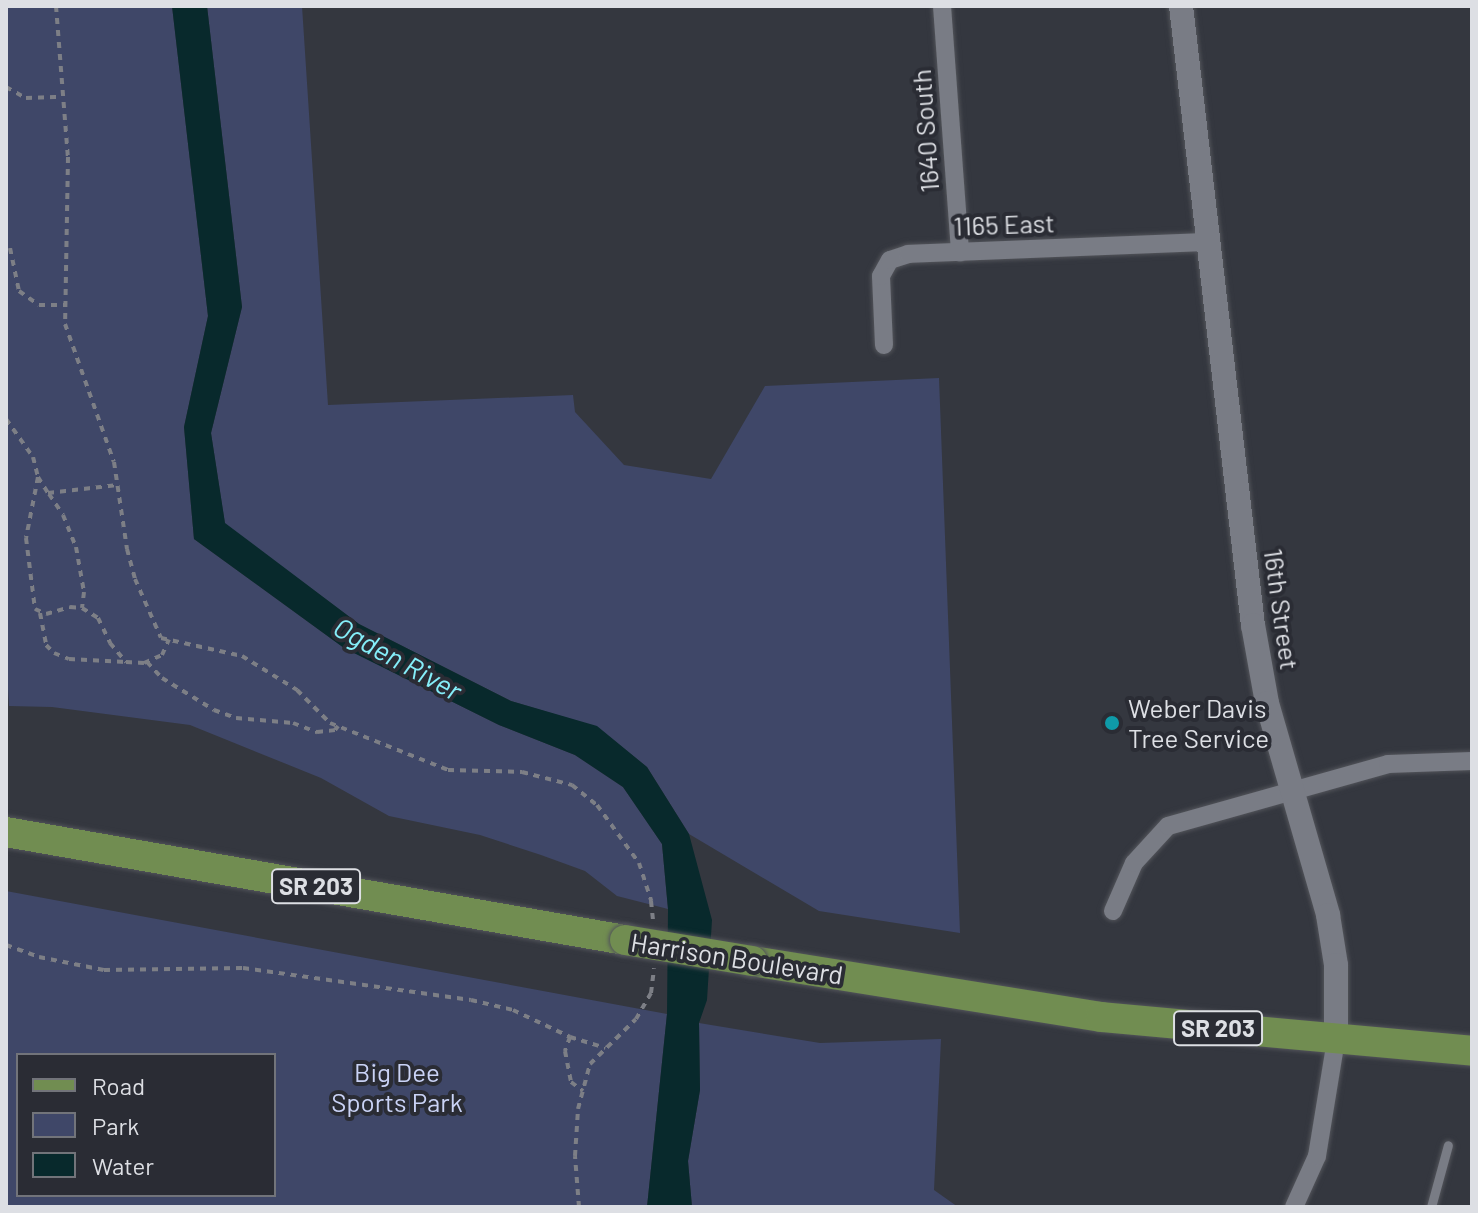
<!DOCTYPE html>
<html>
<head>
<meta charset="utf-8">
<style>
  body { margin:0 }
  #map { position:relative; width:1478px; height:1213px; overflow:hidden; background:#34373f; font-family:Barlow,sans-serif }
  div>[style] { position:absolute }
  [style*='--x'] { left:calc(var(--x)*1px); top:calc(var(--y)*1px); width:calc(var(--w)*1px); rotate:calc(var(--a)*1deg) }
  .green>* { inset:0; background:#3f4768 }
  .water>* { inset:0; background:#08292c }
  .path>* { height:4px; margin-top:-2px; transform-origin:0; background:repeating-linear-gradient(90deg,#7d7f86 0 6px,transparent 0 12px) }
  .roads { filter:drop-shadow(0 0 2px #52545a) drop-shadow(0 0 2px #52545a) }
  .service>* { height:9px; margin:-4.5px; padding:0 4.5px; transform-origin:4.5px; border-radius:4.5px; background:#797c85 }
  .minor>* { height:18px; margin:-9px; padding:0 9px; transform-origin:9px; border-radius:9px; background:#797c85 }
  .tertiary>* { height:24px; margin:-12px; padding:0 12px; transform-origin:12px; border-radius:12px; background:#797c85 }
  .primary>* { height:30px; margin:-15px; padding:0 15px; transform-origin:15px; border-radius:15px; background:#718d51 }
  .bridges { filter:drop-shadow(0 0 2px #52545a) drop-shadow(0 0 2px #52545a) }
  .primary-bridge>* { height:30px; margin:-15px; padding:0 15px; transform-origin:15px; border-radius:15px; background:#718d51 }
  .dots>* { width:22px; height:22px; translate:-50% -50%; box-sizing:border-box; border:4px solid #2a2c34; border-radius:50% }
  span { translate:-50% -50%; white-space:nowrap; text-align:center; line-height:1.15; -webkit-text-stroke:8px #2a2c34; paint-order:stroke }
  .shield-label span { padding:2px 6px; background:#2a2c34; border:2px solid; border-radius:6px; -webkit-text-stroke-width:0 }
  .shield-label { font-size:24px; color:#dddfe4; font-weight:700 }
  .street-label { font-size:26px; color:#dddfe4 }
  .poi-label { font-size:26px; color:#dddfe4 }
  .left { translate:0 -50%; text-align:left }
  .park-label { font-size:26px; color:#cad3f6 }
  .water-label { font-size:28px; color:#85eef9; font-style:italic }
  .frame { position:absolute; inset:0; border:8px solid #dddfe4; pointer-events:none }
  .legend { position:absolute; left:16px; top:1053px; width:260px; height:144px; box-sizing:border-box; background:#2a2c34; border:2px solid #72747a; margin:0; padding:10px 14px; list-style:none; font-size:24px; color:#dddfe4 }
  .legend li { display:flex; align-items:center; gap:16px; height:40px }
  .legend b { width:40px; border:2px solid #72747a }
</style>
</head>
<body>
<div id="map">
  <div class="green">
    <div style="clip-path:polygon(6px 6px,172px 6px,208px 316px,184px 427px,194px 539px,344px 648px,499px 725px,575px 755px,623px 787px,662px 844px,668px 909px,617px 896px,585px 871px,541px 855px,480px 835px,389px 816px,321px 778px,190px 725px,52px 707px,9px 706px,6px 655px)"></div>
    <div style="clip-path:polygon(207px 6px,302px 6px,328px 405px,573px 395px,575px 412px,624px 465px,711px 479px,765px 386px,939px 378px,960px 933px,819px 911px,689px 834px,647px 767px,597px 727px,511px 701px,359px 624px,225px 524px,211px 433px,242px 307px)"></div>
    <div style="clip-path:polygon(evenodd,6px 891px,667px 1014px,647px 1207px,6px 1207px,6px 891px,18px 1055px,274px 1055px,274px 1195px,18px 1195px,18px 1055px)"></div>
    <div style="clip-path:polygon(699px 1023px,820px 1043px,941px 1039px,934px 1190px,958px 1207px,692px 1207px,688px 1161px,700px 1090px)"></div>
  </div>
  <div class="water">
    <div style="clip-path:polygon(172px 6px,207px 6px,242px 307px,211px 433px,225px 523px,359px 624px,511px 701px,597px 726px,647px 767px,689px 834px,712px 920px,707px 1000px,699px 1023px,700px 1090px,688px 1161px,692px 1207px,647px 1207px,667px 1014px,668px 909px,662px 844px,623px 787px,575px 755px,499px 725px,344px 648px,194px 539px,184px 427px,208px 316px)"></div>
  </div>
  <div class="path">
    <div style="--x:56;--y:6;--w:151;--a:85.5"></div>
    <div style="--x:68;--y:157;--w:167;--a:91"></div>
    <div style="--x:65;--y:324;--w:146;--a:70.5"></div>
    <div style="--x:114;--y:462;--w:88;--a:81.5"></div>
    <div style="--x:127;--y:549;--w:31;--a:75"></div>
    <div style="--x:135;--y:579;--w:64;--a:66.2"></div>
    <div style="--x:161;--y:638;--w:83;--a:12.5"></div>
    <div style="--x:242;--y:656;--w:65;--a:31.7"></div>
    <div style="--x:297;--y:690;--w:47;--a:45"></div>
    <div style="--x:330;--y:723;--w:127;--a:21.7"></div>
    <div style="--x:448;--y:770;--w:74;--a:1.5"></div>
    <div style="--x:522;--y:772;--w:52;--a:14.6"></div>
    <div style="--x:572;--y:785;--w:32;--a:39"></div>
    <div style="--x:597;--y:805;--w:72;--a:54.1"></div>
    <div style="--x:639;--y:863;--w:40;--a:72"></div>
    <div style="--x:651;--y:901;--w:19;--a:84"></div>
    <div style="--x:6;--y:87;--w:23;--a:29"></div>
    <div style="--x:26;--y:98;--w:36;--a:-2"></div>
    <div style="--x:10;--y:248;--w:44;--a:78.2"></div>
    <div style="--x:19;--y:291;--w:24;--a:35"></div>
    <div style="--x:39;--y:305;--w:25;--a:0"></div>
    <div style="--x:6;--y:419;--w:47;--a:54.6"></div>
    <div style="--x:33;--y:457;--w:21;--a:76"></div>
    <div style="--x:38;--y:477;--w:19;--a:58"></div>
    <div style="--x:48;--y:493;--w:70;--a:-6.5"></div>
    <div style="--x:38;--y:477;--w:62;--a:101.1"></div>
    <div style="--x:26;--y:538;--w:72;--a:82.8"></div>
    <div style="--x:35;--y:609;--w:12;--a:24"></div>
    <div style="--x:46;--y:614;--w:25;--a:-16"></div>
    <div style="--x:70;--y:607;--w:12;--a:5"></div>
    <div style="--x:82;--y:608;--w:19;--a:32"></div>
    <div style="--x:98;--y:618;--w:28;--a:64"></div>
    <div style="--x:110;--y:643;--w:25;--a:50"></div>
    <div style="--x:126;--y:662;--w:18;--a:3"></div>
    <div style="--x:144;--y:663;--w:20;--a:-24"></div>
    <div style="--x:162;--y:655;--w:17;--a:-66"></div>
    <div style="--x:49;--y:494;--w:25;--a:56"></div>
    <div style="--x:63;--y:515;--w:35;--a:68"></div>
    <div style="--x:76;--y:547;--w:46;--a:79.9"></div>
    <div style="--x:84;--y:592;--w:16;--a:97"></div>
    <div style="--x:40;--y:613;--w:33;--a:79"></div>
    <div style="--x:46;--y:645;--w:11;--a:45"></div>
    <div style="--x:54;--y:653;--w:16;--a:22"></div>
    <div style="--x:69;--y:659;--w:57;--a:3"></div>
    <div style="--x:147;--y:662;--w:22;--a:47"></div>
    <div style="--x:162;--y:678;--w:61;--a:31.6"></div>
    <div style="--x:214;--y:710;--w:23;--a:20"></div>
    <div style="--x:236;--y:718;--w:57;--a:5"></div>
    <div style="--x:293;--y:723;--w:26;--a:21"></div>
    <div style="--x:317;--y:732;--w:18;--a:-6"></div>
    <div style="--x:335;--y:730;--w:5;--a:-53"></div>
    <div style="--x:6;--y:945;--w:35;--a:20"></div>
    <div style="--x:39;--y:957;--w:66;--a:11.3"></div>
    <div style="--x:104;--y:970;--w:139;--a:-0.8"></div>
    <div style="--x:243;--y:968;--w:230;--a:8"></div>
    <div style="--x:471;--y:1000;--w:43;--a:13.4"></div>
    <div style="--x:513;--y:1010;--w:63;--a:25.3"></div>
    <div style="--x:570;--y:1037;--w:37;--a:17"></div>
    <div style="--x:570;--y:1037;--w:15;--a:110"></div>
    <div style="--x:565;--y:1051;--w:32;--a:79"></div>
    <div style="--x:571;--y:1082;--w:15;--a:37"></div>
    <div style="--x:579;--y:1207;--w:51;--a:-94.5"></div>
    <div style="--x:575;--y:1156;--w:47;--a:-86.3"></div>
    <div style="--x:578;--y:1109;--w:47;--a:-75.1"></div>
    <div style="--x:590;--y:1064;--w:64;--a:-44.4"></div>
    <div style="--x:636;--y:1019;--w:30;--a:-60"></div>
    <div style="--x:651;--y:993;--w:25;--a:-83"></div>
  </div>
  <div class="roads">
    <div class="service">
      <div style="--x:1431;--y:1207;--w:64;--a:-74.7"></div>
    </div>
    <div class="minor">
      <div style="--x:942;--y:6;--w:247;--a:85.8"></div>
      <div style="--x:884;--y:345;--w:69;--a:-92.5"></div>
      <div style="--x:881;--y:276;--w:18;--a:-61"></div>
      <div style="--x:890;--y:260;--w:19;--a:-18"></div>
      <div style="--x:908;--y:254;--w:301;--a:-2.3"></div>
      <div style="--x:1113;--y:911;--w:52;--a:-66.4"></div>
      <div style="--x:1134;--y:863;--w:50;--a:-47.4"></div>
      <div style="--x:1168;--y:826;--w:229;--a:-15.7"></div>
      <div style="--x:1388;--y:764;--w:84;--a:-2"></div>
      <div style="--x:1294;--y:1207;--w:56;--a:-65.7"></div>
      <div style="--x:1317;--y:1156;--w:118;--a:-80.7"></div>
    </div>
    <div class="tertiary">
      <div style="--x:1181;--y:6;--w:623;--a:83.37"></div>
      <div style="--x:1253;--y:625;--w:79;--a:79.8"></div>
      <div style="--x:1267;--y:703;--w:221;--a:73.9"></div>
      <div style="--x:1328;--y:915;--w:51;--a:80.9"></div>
      <div style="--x:1336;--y:965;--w:75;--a:90"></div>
    </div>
    <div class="primary">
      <div style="--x:6;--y:832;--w:628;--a:9.9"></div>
      <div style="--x:752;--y:961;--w:353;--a:9.1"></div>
      <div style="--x:1101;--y:1017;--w:373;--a:5.2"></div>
    </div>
  </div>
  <div class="bridges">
    <div class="primary-bridge">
      <div style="--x:625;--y:940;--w:129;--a:9.4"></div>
    </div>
  </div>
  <div class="dots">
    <div style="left:1112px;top:723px;background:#0f9aa8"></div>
  </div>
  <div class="shield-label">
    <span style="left:316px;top:886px">SR 203</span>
    <span style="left:1218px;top:1028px">SR 203</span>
  </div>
  <div class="street-label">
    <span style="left:925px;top:131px;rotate:-94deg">1640 South</span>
    <span style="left:1004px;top:224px;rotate:-2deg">1165 East</span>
    <span style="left:1282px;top:609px;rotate:82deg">16th Street</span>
    <span style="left:737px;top:958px;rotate:9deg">Harrison Boulevard</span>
  </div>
  <div class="poi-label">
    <span class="left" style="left:1128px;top:723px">Weber Davis<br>Tree Service</span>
  </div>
  <div class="park-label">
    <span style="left:397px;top:1087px">Big Dee<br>Sports Park</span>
  </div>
  <div class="water-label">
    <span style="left:398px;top:658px;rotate:29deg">Ogden River</span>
  </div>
  <div class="frame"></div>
  <ul class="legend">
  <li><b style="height:10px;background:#718d51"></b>Road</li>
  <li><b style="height:22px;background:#3f4768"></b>Park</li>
  <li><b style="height:22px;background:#08292c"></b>Water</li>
  </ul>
</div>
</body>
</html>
